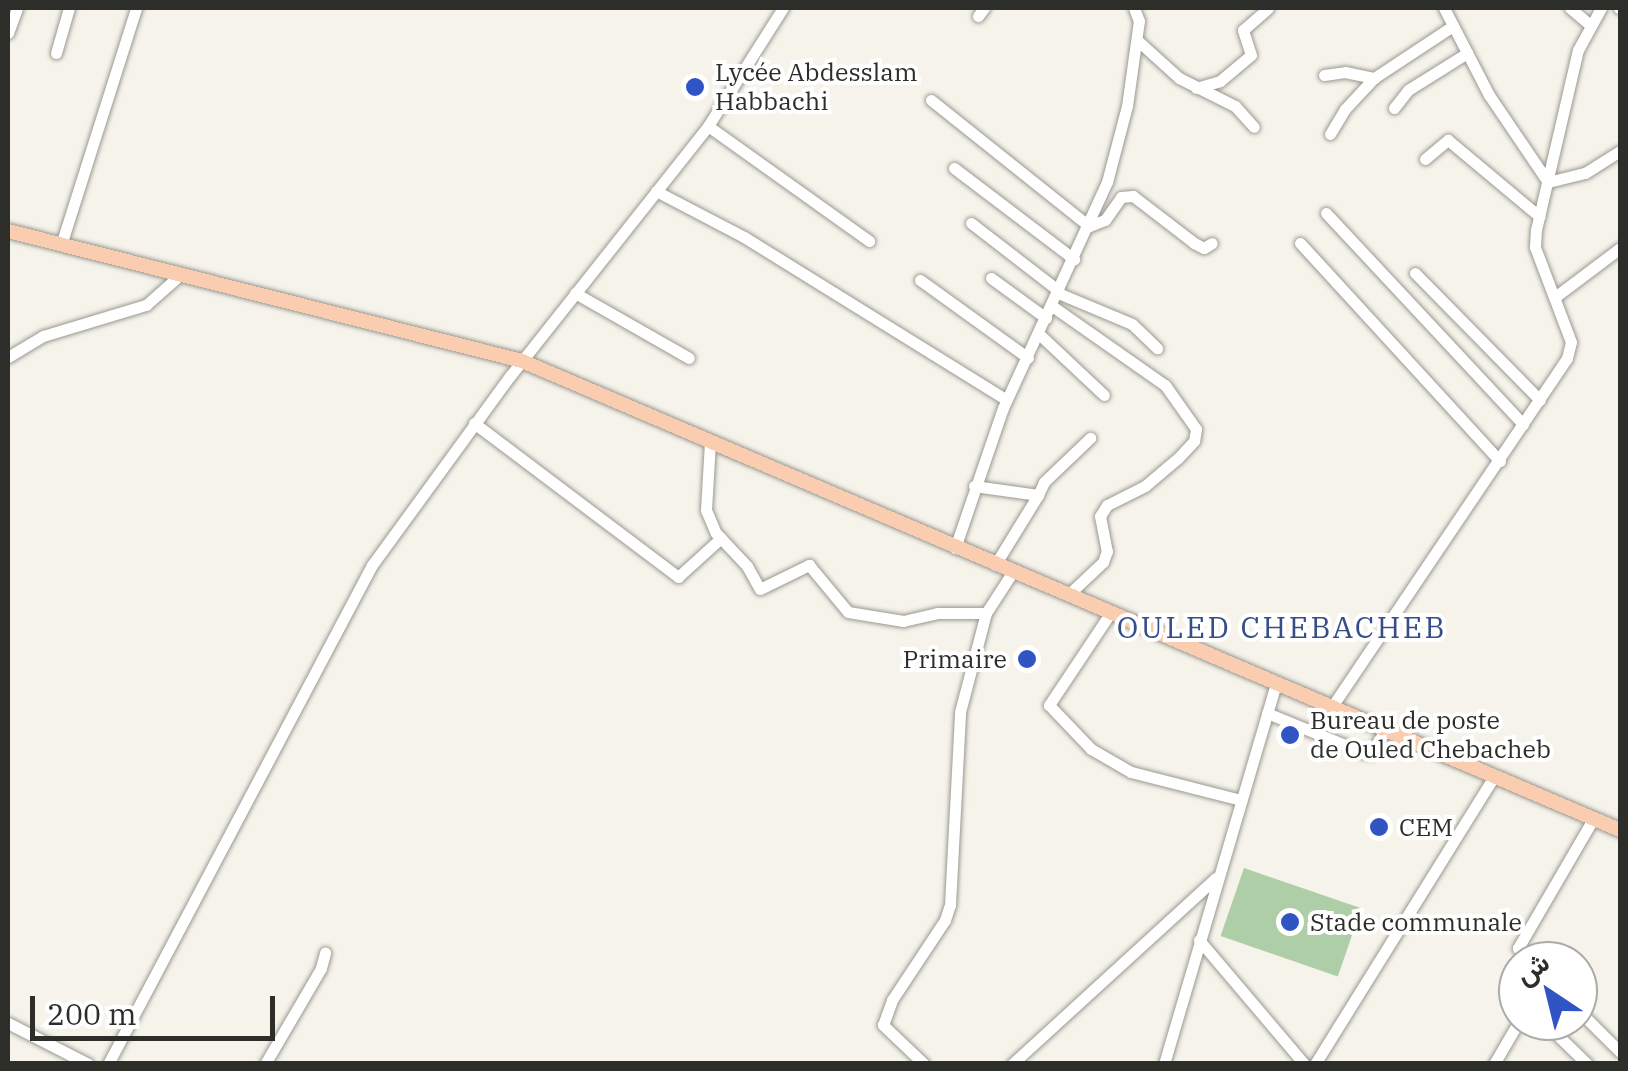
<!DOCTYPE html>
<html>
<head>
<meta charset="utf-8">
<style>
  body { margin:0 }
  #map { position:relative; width:1628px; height:1071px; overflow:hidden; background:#f5f3ea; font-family:"IBM Plex Serif",Vazirmatn,serif }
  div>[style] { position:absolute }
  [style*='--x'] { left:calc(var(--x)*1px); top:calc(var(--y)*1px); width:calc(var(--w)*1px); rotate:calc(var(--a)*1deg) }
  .green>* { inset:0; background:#adcea6; transform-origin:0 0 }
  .roads { filter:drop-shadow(0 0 2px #9a9991) drop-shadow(0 0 2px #9a9991) }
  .minor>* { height:11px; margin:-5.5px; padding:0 5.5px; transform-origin:5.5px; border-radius:5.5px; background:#fff }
  .major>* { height:14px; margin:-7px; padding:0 7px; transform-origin:7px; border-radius:7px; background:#facdb0 }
  .dots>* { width:28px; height:28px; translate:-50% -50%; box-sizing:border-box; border:5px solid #fff; border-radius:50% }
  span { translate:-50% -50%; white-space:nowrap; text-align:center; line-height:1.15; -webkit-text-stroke:8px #fff; paint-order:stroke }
  .poi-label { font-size:25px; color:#2d2d29 }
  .left { translate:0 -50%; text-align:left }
  .right { translate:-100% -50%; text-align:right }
  .quarter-label { font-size:30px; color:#364d87; letter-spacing:2.5px }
  .frame { position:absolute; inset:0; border:10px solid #2d2d29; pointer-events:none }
  .north { position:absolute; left:1498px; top:941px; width:100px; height:100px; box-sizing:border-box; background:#fff; border:2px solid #ababa9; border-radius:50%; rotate:325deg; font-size:28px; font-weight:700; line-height:40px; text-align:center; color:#2d2d29 }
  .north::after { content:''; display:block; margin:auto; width:35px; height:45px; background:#3054c4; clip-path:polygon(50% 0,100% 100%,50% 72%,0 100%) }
  .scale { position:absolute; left:30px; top:996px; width:245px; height:45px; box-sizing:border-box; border:5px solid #2d2d29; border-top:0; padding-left:12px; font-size:30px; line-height:35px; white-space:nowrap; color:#2d2d29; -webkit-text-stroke:8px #fff; paint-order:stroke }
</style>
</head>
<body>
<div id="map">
  <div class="green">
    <div style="left:1244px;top:868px;width:124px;height:72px;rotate:19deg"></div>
  </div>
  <div class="roads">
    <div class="minor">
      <div style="--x:1444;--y:8;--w:98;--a:62.7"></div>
      <div style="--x:1489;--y:95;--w:105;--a:55.9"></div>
      <div style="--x:1548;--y:182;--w:38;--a:-14"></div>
      <div style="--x:1585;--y:173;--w:41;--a:-32.2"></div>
      <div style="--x:1570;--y:8;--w:26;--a:40"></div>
      <div style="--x:1619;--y:8;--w:1;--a:0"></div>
      <div style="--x:978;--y:16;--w:10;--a:-53"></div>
      <div style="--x:8;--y:33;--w:27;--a:-70"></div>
      <div style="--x:1137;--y:40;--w:57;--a:42.1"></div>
      <div style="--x:1179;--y:78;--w:63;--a:26.6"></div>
      <div style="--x:1235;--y:106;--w:28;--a:48"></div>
      <div style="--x:56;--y:53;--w:47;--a:-73.9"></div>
      <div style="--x:1324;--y:75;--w:21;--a:-8"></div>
      <div style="--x:1345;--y:72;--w:30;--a:12"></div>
      <div style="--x:1374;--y:78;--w:95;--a:-33.4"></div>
      <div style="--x:1196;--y:88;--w:25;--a:-16"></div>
      <div style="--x:1220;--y:81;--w:40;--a:-40"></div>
      <div style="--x:1251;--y:55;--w:26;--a:-108"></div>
      <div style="--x:1243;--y:30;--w:33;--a:-41"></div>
      <div style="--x:931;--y:100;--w:202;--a:38.6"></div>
      <div style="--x:1089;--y:226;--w:17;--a:-21"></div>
      <div style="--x:1105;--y:220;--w:28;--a:-55"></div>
      <div style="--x:1121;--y:197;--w:12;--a:-5"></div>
      <div style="--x:1133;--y:196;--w:77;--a:37.6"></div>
      <div style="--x:1194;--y:243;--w:11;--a:27"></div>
      <div style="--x:1204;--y:248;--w:9;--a:-32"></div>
      <div style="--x:1394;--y:108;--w:23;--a:-52"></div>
      <div style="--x:1408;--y:90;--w:70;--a:-32.1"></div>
      <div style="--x:708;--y:126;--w:198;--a:35.5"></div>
      <div style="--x:1330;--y:134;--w:29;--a:-59"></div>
      <div style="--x:1345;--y:109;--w:42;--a:-46.9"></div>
      <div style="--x:1425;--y:159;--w:30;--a:-40"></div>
      <div style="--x:1448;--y:140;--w:119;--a:39.9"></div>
      <div style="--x:954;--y:168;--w:151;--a:37.2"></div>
      <div style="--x:656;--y:191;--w:99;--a:27.6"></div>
      <div style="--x:744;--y:237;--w:309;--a:31.8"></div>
      <div style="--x:1326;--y:213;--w:289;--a:47"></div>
      <div style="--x:971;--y:223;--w:111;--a:37.7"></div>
      <div style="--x:1300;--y:243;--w:296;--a:47.5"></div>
      <div style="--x:61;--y:245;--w:249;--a:-72.4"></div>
      <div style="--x:1415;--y:273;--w:178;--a:45.5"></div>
      <div style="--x:991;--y:278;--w:68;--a:36"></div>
      <div style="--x:920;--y:280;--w:133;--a:35.8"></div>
      <div style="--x:575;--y:293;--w:131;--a:29.7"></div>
      <div style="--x:1058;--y:293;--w:80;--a:22.7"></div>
      <div style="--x:1132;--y:324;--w:35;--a:44"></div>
      <div style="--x:1555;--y:297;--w:81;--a:-37"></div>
      <div style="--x:1052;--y:306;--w:138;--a:35"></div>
      <div style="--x:1165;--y:385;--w:54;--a:54.8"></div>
      <div style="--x:1196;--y:429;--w:12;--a:99"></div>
      <div style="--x:1194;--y:441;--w:23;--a:133"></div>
      <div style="--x:1178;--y:458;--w:43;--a:139.7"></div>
      <div style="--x:1145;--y:486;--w:42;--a:153.4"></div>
      <div style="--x:1107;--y:505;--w:13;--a:122"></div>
      <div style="--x:1100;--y:516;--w:36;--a:79"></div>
      <div style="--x:1107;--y:551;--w:12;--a:110"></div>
      <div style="--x:1103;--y:562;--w:47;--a:136.7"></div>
      <div style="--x:1039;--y:334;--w:89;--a:43.2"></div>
      <div style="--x:8;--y:357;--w:41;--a:-31"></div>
      <div style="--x:43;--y:336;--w:108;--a:-16.8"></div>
      <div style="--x:146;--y:305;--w:47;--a:-41.5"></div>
      <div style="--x:474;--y:423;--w:256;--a:37"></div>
      <div style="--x:678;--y:577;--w:58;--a:-42.2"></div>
      <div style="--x:710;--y:442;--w:68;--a:93.4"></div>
      <div style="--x:706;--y:510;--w:25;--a:67"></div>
      <div style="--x:716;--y:533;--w:45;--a:46.8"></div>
      <div style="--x:747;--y:566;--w:26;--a:61"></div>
      <div style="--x:760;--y:589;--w:55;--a:-26.1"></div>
      <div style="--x:809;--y:565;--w:61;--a:50.3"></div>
      <div style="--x:848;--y:612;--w:56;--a:9.3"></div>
      <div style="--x:903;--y:621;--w:35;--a:-13"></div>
      <div style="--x:937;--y:613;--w:49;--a:0"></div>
      <div style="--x:974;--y:486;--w:65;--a:8"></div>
      <div style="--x:1038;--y:495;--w:82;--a:121.6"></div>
      <div style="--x:1038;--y:495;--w:14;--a:-65"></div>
      <div style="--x:1044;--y:482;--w:64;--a:-43.7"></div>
      <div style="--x:955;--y:548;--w:148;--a:-71.1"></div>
      <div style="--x:1003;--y:408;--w:249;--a:-65.3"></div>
      <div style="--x:1107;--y:182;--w:79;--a:-75.3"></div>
      <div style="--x:1127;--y:106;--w:86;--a:-82"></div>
      <div style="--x:1139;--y:21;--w:14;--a:-111"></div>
      <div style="--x:1111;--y:612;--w:112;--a:123.7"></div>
      <div style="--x:1049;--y:705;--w:61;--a:46.3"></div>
      <div style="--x:1091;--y:749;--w:46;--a:29.9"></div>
      <div style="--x:1131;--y:772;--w:114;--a:14.3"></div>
      <div style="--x:1331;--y:708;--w:422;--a:-56"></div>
      <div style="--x:1567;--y:358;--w:16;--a:-76"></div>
      <div style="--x:1571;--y:342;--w:102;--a:-110.8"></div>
      <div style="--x:1535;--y:247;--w:17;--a:-87"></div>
      <div style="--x:1536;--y:230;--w:185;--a:-76.9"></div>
      <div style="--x:1578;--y:50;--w:48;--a:-61.3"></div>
      <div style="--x:1267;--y:713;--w:103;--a:22.3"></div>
      <div style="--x:1362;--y:752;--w:8;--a:7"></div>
      <div style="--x:1370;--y:753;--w:28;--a:-55"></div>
      <div style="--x:1199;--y:940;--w:162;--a:49.7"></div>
      <div style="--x:1537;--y:961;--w:23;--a:-146"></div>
      <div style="--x:1518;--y:948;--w:149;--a:-59.8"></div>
      <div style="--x:1578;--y:1010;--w:59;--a:45"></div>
      <div style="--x:1543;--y:1021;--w:62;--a:44.3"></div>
      <div style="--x:8;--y:1023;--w:90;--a:27.1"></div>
      <div style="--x:108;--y:1064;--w:565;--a:-62.12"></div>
      <div style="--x:372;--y:565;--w:234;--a:-53.9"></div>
      <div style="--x:510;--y:376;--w:319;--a:-51.6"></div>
      <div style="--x:708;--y:126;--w:140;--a:-57.6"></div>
      <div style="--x:265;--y:1064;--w:111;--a:-59.7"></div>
      <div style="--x:321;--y:968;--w:16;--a:-75"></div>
      <div style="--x:924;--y:1064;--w:57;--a:-136.4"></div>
      <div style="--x:883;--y:1025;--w:27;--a:-70"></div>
      <div style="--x:892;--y:1000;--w:96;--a:-56.5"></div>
      <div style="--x:945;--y:920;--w:16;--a:-72"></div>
      <div style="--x:950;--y:905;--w:193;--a:-87"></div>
      <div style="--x:960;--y:712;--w:102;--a:-75.3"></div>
      <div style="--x:986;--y:613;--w:48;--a:-57"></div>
      <div style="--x:1012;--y:1064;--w:276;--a:-42.4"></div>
      <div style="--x:1164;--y:1064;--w:394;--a:-73.6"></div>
      <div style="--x:1315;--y:1064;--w:340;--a:-58.1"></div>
      <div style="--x:1494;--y:1064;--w:50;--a:-59.8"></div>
    </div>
    <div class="major">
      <div style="--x:8;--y:231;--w:530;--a:14.19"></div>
      <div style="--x:522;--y:361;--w:1194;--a:23.13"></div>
    </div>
  </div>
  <div class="dots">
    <div style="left:695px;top:87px;background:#3054c4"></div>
    <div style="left:1027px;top:659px;background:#3054c4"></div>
    <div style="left:1290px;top:735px;background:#3054c4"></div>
    <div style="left:1379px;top:827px;background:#3054c4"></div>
    <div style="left:1290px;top:922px;background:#3054c4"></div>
  </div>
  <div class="poi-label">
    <span class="left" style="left:715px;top:87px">Lycée Abdesslam<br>Habbachi</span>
    <span class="right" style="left:1007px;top:659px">Primaire</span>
    <span class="left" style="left:1310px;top:735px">Bureau de poste<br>de Ouled Chebacheb</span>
    <span class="left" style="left:1399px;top:827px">CEM</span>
    <span class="left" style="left:1310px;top:922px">Stade communale</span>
  </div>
  <div class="quarter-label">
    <span style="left:1282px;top:627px">OULED CHEBACHEB</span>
  </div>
  <div class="frame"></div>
  <div class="north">ش</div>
  <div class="scale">200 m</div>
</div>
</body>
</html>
